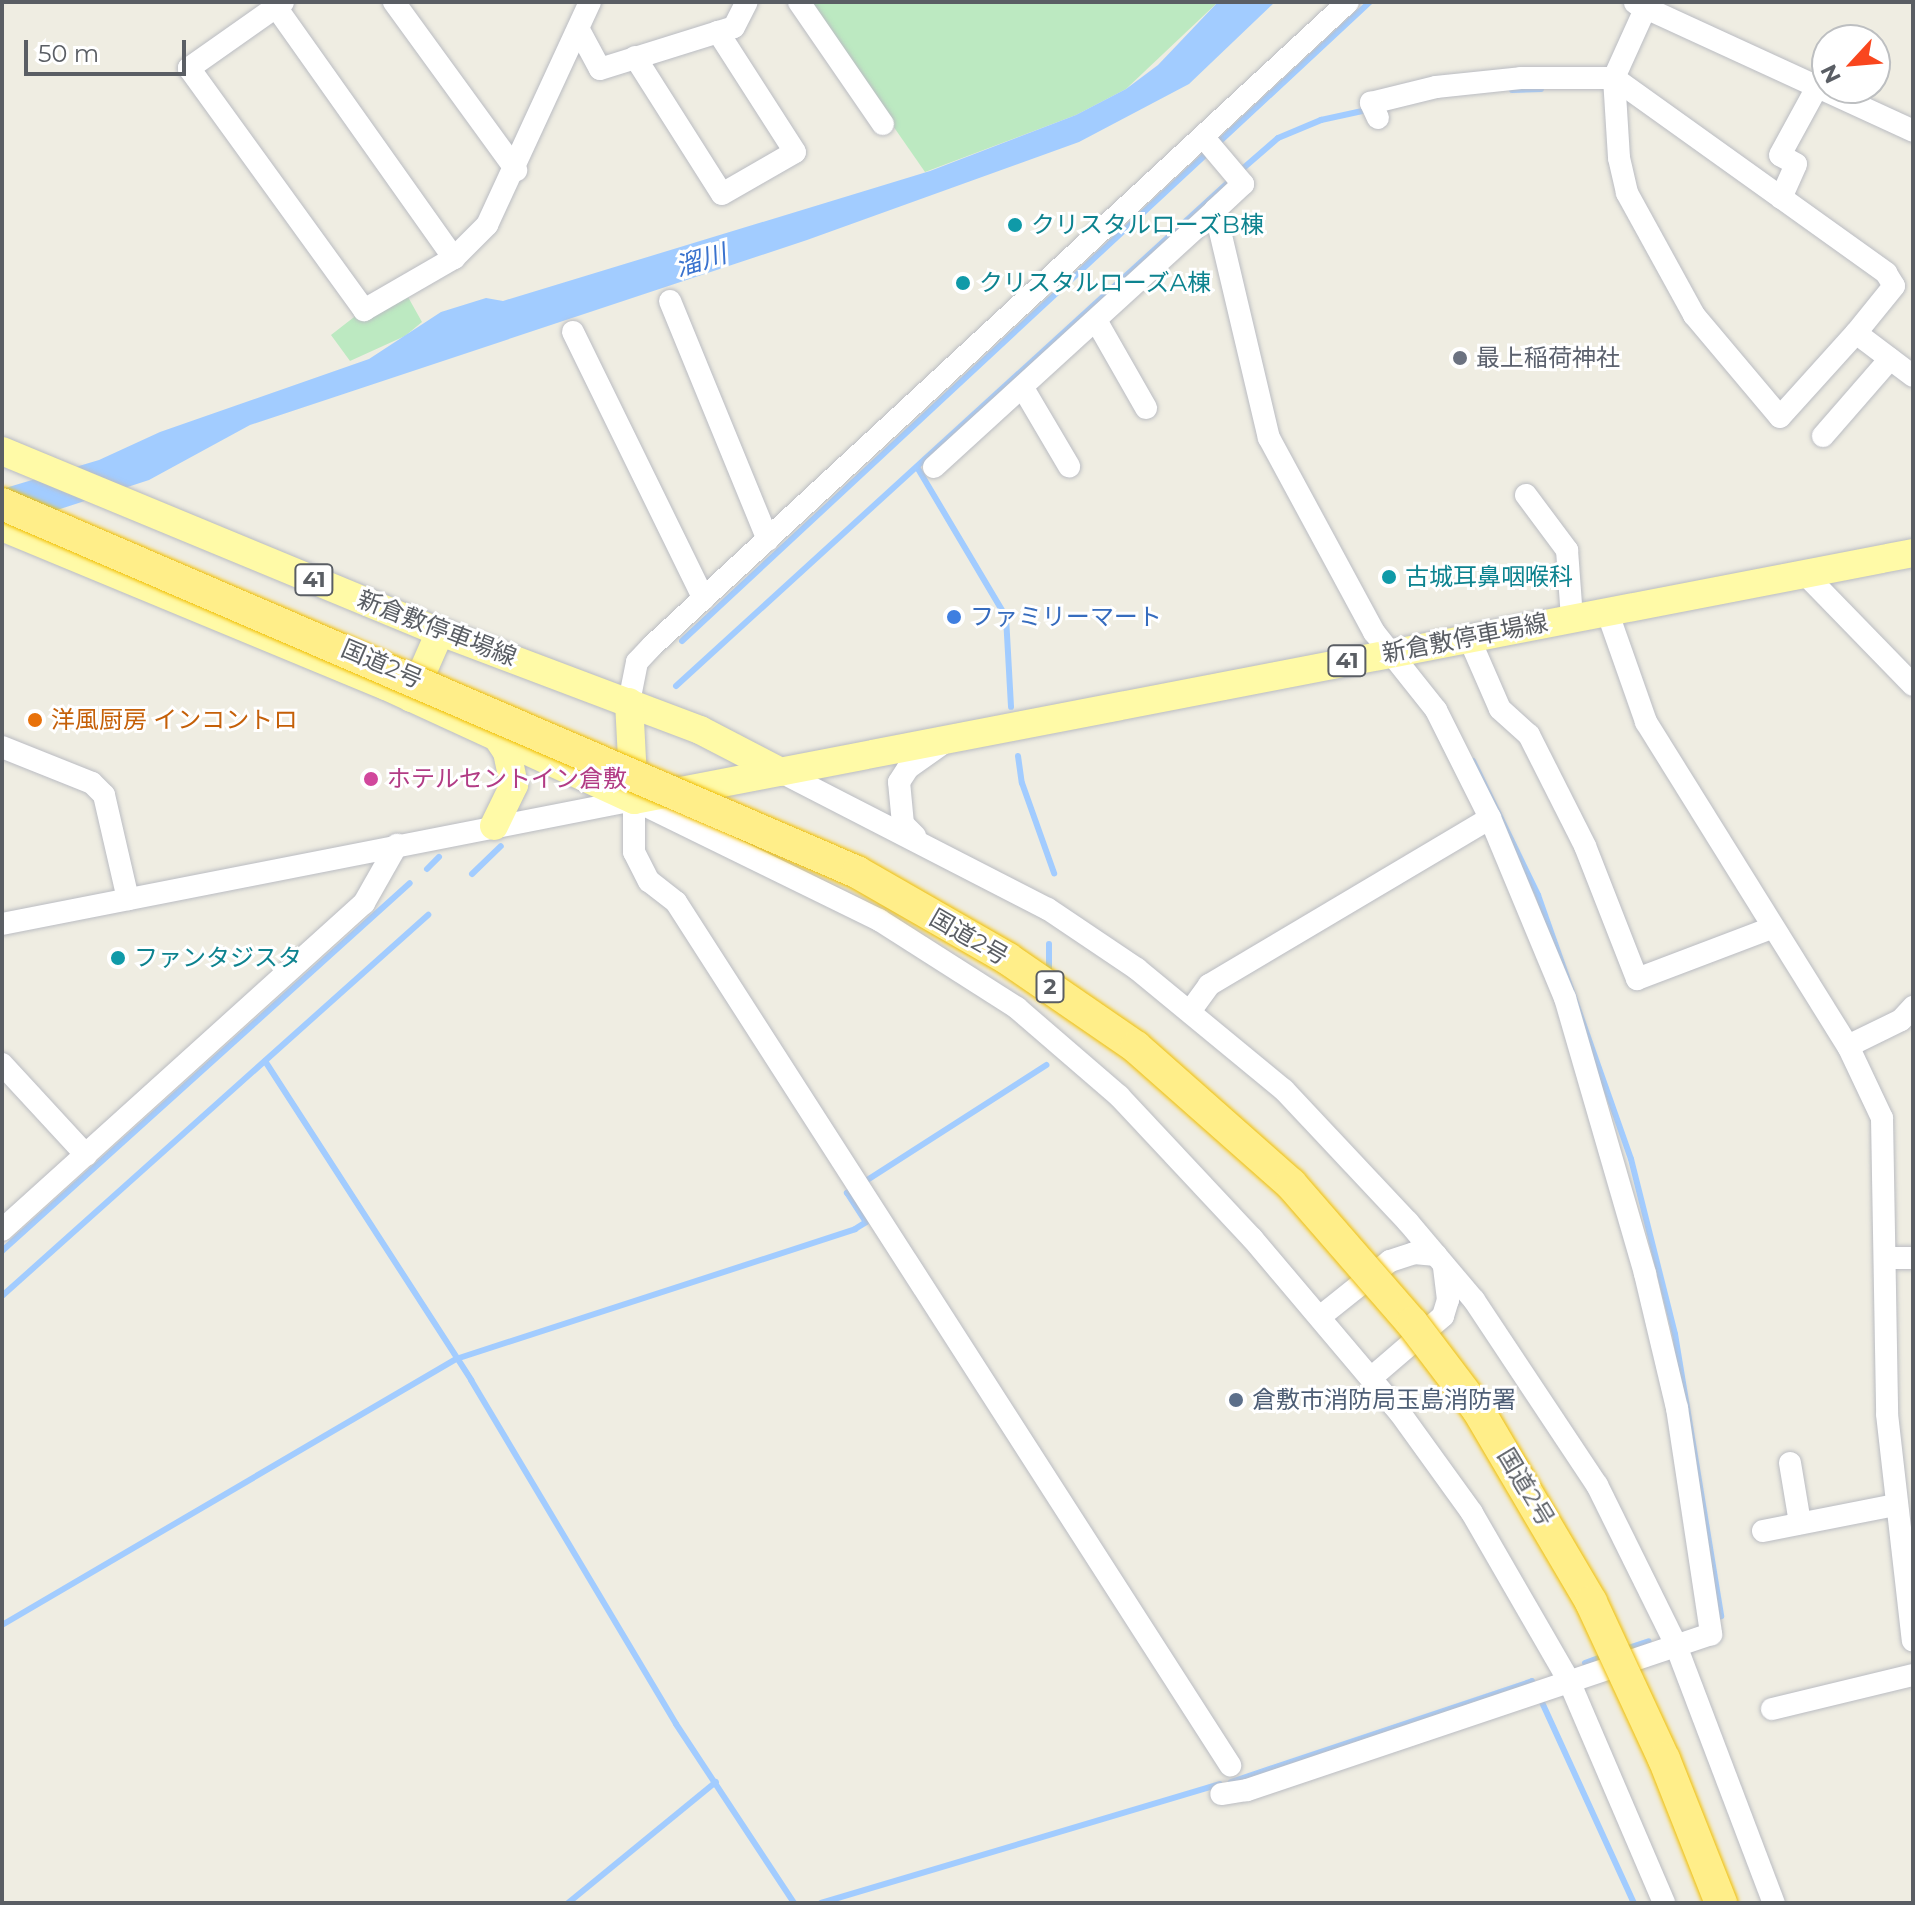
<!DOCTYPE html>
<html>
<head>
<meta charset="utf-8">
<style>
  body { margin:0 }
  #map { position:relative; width:1915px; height:1905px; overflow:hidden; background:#efede2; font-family:Montserrat,"Noto Sans JP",sans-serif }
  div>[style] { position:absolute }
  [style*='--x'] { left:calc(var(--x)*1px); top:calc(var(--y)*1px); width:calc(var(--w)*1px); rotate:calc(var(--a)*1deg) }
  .green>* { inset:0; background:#bce9c1 }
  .water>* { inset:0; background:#a2ccff }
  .stream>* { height:6px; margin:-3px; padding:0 3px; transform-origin:3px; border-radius:3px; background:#a2ccff }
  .roads { filter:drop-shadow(0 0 2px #babcc2) drop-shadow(0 0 2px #babcc2) }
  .minor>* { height:22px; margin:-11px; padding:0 11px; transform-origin:11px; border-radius:11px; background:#fff }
  .major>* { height:28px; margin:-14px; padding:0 14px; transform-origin:14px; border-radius:14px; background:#fffaa7 }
  .bridges { filter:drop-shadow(0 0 2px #f1bf00) drop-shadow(0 0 2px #f1bf00) }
  .highway-bridge>* { height:32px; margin:-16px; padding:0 16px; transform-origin:16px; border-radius:16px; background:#ffee89 }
  .dots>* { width:22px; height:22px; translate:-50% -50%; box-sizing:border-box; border:4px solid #fff; border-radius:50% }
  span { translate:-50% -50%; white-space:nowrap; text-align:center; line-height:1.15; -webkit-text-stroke:6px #fff; paint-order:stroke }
  .shield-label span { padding:2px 6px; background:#fff; border:2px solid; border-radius:6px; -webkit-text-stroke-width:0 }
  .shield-label { font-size:22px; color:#5a5e64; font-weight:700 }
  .culture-label { font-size:24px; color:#0d838f }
  .left { translate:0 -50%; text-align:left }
  .worship-label { font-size:24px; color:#5b616d }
  .shop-label { font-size:24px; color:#366cbe }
  .street-label { font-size:24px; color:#5a5e64 }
  .food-label { font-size:24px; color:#c56008 }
  .hotel-label { font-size:24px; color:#b23c85 }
  .service-label { font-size:24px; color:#4e5e75 }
  .water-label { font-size:26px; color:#3972ce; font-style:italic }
  .frame { position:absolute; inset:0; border:4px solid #5a5e64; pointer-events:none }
  .north { position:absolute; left:1811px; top:24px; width:80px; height:80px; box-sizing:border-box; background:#fff; border:2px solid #bdbfc1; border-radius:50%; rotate:244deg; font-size:22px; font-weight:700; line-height:32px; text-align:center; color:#5a5e64 }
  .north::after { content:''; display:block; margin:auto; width:28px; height:36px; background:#f9461e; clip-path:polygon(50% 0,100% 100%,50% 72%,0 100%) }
  .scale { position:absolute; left:24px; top:40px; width:162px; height:36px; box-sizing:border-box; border:4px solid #5a5e64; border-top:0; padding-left:10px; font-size:24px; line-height:28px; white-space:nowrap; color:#5a5e64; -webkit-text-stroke:6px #fff; paint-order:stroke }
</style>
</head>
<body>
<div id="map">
  <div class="green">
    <div style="clip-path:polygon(807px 2px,1218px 2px,1126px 89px,1076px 115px,925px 172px)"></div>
    <div style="clip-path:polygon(408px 297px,422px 322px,405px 336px,350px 361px,331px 335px,358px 314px,362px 321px)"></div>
  </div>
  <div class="water">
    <div style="clip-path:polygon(1218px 2px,1275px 2px,1189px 84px,1079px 142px,807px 240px,250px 425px,149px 480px,2px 528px,2px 489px,99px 460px,160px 432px,369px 359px,441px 312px,486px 298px,503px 301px,930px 171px,1076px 115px,1126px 89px,1158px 65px)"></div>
  </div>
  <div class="stream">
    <div style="--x:1512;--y:90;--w:29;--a:-2"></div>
    <div style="--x:1240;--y:171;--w:50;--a:-41"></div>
    <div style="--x:1278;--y:138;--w:47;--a:-22.7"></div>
    <div style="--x:1321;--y:120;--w:47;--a:-12.3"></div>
    <div style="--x:917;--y:467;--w:174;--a:59.3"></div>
    <div style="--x:1006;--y:617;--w:90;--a:86.8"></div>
    <div style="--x:682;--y:641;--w:939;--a:-42.89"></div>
    <div style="--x:676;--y:686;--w:752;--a:-42.36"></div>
    <div style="--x:1018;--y:756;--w:27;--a:82"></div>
    <div style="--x:1022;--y:783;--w:96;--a:70.4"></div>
    <div style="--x:1473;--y:761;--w:149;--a:64.1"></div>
    <div style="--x:1538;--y:895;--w:280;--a:70.6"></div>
    <div style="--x:1631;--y:1159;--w:180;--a:75.9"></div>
    <div style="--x:1675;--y:1334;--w:286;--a:80.7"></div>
    <div style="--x:1721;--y:1616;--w:5;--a:158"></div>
    <div style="--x:427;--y:869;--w:17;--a:-45"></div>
    <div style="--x:472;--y:874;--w:40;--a:-44"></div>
    <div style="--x:1049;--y:973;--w:29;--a:-90"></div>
    <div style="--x:265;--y:1061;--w:380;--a:57.1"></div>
    <div style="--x:471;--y:1380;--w:400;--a:59.2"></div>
    <div style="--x:676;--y:1724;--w:214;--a:56.6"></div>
    <div style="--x:2;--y:1251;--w:549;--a:-42.05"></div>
    <div style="--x:2;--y:1296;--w:572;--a:-41.81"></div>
    <div style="--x:2;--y:1625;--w:526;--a:-30.37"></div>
    <div style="--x:456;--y:1359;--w:420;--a:-18"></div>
    <div style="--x:855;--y:1229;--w:13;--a:-32"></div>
    <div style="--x:866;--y:1222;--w:35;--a:-123"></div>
    <div style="--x:847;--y:1193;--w:237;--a:-32.7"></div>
    <div style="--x:1622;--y:1650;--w:28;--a:-18"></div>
    <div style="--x:1585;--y:1663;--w:20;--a:-20"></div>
    <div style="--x:1540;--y:1698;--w:226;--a:65.4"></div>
    <div style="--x:1231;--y:1782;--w:317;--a:-18.5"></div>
    <div style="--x:1532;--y:1681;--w:8;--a:67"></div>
    <div style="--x:568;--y:1903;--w:191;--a:-39.3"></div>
    <div style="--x:821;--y:1903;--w:416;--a:-16.6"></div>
  </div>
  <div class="roads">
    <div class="minor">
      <div style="--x:283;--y:2;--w:115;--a:144.9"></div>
      <div style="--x:189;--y:68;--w:299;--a:54.1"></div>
      <div style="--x:364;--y:310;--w:104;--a:-30"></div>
      <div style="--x:394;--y:2;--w:208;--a:54"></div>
      <div style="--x:799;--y:2;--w:148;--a:55.5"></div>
      <div style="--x:1635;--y:3;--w:306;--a:24.7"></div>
      <div style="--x:276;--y:7;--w:308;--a:54.7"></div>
      <div style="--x:454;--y:258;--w:47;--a:-45"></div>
      <div style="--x:487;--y:225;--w:246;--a:-65.2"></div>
      <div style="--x:1646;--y:7;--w:78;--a:114.3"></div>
      <div style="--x:1614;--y:78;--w:80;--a:86.4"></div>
      <div style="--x:1619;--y:158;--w:36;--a:77"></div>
      <div style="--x:1627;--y:193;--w:139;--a:61.2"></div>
      <div style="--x:1694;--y:315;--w:133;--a:49.9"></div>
      <div style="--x:1780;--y:417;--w:113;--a:-47.9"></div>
      <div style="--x:1856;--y:333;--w:71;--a:37"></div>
      <div style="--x:579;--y:30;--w:44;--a:61.7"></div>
      <div style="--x:600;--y:69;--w:140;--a:-17.4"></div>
      <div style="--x:734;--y:27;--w:28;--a:-63"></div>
      <div style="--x:635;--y:57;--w:162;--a:57.6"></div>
      <div style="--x:722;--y:194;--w:84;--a:-29.9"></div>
      <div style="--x:795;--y:152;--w:143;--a:-122.7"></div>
      <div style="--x:1378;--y:118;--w:17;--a:-115"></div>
      <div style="--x:1371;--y:103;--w:67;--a:-13.8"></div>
      <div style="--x:1436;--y:87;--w:85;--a:-6"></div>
      <div style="--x:1521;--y:78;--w:93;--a:0"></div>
      <div style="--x:1614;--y:78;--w:335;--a:35.6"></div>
      <div style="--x:1886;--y:273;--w:15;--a:58"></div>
      <div style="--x:1894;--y:286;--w:60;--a:129"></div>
      <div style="--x:1205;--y:139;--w:59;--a:49.8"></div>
      <div style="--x:1243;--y:184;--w:38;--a:137"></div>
      <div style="--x:1215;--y:210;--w:234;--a:76.7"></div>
      <div style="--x:1269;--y:438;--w:221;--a:61.6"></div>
      <div style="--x:1374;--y:632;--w:100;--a:51.5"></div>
      <div style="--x:1436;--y:710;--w:121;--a:63.4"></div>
      <div style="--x:1490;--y:818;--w:195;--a:67.4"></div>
      <div style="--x:1565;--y:998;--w:287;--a:73.8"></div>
      <div style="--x:1645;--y:1274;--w:138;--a:76.6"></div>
      <div style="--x:1677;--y:1408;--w:229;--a:81.4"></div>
      <div style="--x:1711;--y:1634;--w:490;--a:161.4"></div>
      <div style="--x:1247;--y:1790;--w:26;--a:171"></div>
      <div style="--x:1781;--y:198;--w:37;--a:-66"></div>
      <div style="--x:1796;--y:164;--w:18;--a:-151"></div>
      <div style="--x:1780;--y:155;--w:75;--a:-61.4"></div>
      <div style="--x:670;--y:301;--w:258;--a:67.7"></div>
      <div style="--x:1097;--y:322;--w:99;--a:60.3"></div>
      <div style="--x:573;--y:332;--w:297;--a:63.9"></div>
      <div style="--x:1023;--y:388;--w:91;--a:59.5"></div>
      <div style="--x:1823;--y:436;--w:102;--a:-49"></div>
      <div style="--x:934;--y:467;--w:381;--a:-42.4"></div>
      <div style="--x:1526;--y:495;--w:69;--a:53.3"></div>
      <div style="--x:1567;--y:550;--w:68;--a:85.8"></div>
      <div style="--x:1806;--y:575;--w:153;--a:45.8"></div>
      <div style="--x:1607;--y:611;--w:118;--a:70.6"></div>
      <div style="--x:1646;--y:722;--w:382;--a:58.1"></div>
      <div style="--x:1848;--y:1046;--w:80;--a:64.7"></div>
      <div style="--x:1882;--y:1118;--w:296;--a:89"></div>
      <div style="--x:1887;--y:1414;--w:228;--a:83.5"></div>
      <div style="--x:1469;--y:638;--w:77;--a:66.4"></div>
      <div style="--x:1500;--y:709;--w:39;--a:42"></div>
      <div style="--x:1529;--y:735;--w:124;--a:63.2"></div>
      <div style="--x:1585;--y:846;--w:143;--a:68.6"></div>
      <div style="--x:1637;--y:979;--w:143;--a:-20.8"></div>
      <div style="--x:629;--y:702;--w:41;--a:-78.7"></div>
      <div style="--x:637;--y:662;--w:22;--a:-47"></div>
      <div style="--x:652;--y:646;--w:948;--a:-42.78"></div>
      <div style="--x:2;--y:747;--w:97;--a:21.8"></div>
      <div style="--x:92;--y:783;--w:17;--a:45"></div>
      <div style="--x:104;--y:795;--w:107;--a:77"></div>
      <div style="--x:781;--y:772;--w:300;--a:27.2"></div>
      <div style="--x:1048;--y:909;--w:107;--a:34"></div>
      <div style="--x:1137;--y:969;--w:190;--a:39.5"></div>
      <div style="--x:1284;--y:1090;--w:181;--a:46.8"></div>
      <div style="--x:1408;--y:1222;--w:102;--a:49.8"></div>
      <div style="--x:1474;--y:1300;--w:222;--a:56.4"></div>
      <div style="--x:1597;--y:1485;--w:176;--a:63.7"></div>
      <div style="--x:1675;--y:1643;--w:278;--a:69.2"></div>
      <div style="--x:634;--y:800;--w:52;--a:90"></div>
      <div style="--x:634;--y:852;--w:33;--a:63"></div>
      <div style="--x:649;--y:881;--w:34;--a:38"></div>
      <div style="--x:676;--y:902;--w:1026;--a:57.3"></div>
      <div style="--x:915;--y:836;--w:17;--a:-135"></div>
      <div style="--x:903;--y:824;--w:42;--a:-95.4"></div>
      <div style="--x:899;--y:782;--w:17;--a:-57"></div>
      <div style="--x:908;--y:768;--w:42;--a:-35.2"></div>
      <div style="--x:2;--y:924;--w:644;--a:-11.1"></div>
      <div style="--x:634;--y:800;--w:273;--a:26.1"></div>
      <div style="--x:879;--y:920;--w:164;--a:32.5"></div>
      <div style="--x:1017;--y:1008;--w:135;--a:40.8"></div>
      <div style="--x:1119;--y:1096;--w:195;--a:46.9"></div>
      <div style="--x:1252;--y:1238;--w:229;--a:49.8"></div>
      <div style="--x:1400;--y:1413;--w:123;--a:54.2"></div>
      <div style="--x:1472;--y:1513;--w:194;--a:60"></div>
      <div style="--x:1569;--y:1681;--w:241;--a:66.8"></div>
      <div style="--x:1191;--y:1010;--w:31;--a:-54"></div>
      <div style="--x:1209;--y:985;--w:327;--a:-30.7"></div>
      <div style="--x:1848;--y:1046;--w:59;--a:-26.1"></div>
      <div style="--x:1901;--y:1020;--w:18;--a:-47"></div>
      <div style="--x:2;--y:1064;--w:124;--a:47.3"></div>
      <div style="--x:2;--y:1230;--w:488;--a:-42.1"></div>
      <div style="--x:364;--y:903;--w:67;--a:-60.4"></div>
      <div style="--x:1885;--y:1258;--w:28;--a:0"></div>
      <div style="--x:1321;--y:1316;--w:88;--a:-38.6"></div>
      <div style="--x:1390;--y:1261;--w:25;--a:-18"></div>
      <div style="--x:1414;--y:1253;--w:22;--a:5"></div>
      <div style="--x:1371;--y:1378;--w:95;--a:-40.7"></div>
      <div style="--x:1443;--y:1316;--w:17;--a:-73"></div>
      <div style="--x:1448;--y:1300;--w:35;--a:-97"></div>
      <div style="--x:1790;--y:1463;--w:61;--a:80.5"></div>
      <div style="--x:1763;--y:1531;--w:136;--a:-11.1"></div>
      <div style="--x:1772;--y:1709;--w:145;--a:-13.6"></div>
    </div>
    <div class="major">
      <div style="--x:2;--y:451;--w:463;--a:22.5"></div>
      <div style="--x:430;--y:628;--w:289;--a:20.7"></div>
      <div style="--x:700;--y:730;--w:91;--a:27.4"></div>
      <div style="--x:2;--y:527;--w:416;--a:22.5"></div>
      <div style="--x:386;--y:686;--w:273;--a:24.7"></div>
      <div style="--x:634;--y:800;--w:1303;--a:-10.93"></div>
      <div style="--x:411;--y:698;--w:72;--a:-66.3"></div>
      <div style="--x:629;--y:702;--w:94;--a:87"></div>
      <div style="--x:494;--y:826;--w:46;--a:-64"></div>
      <div style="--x:514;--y:785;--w:34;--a:-102"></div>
      <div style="--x:507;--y:752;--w:23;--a:-124"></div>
    </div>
  </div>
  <div class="bridges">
    <div class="highway-bridge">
      <div style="--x:2;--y:504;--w:931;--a:23.29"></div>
      <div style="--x:857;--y:872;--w:174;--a:29.9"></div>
      <div style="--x:1008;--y:959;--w:155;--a:34.5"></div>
      <div style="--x:1136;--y:1047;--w:207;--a:41.5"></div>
      <div style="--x:1291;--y:1184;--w:184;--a:49"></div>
      <div style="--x:1412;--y:1323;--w:109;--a:52.8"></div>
      <div style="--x:1478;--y:1410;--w:223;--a:59.5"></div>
      <div style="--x:1591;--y:1602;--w:173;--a:65.1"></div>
      <div style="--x:1664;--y:1759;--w:155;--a:68.4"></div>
    </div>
  </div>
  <div class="dots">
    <div style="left:1015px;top:225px;background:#0f9aa8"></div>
    <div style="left:963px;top:283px;background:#0f9aa8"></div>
    <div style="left:1460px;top:358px;background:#6b7280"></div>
    <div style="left:1389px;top:577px;background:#0f9aa8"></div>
    <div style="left:954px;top:617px;background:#3f7fe0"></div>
    <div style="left:35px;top:720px;background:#e8710a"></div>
    <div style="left:371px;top:779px;background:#d1479c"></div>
    <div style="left:118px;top:958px;background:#0f9aa8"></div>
    <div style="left:1236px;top:1400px;background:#5c6f8a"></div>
  </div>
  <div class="shield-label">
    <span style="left:314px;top:580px">41</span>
    <span style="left:1347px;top:661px">41</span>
    <span style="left:1050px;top:987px">2</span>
  </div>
  <div class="culture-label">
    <span class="left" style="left:1031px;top:225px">クリスタルローズB棟</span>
    <span class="left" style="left:979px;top:283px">クリスタルローズA棟</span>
    <span class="left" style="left:1405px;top:577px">古城耳鼻咽喉科</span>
    <span class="left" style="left:134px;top:958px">ファンタジスタ</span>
  </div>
  <div class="worship-label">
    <span class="left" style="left:1476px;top:358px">最上稲荷神社</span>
  </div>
  <div class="shop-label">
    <span class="left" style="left:970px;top:617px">ファミリーマート</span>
  </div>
  <div class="street-label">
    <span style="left:437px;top:628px;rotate:21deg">新倉敷停車場線</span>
    <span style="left:1465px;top:638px;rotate:-11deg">新倉敷停車場線</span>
    <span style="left:382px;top:664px;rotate:23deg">国道2号</span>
    <span style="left:969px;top:937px;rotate:30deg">国道2号</span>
    <span style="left:1526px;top:1487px;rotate:59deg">国道2号</span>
  </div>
  <div class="food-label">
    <span class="left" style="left:51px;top:720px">洋風厨房 インコントロ</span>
  </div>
  <div class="hotel-label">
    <span class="left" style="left:387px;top:779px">ホテルセントイン倉敷</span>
  </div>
  <div class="service-label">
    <span class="left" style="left:1252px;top:1400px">倉敷市消防局玉島消防署</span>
  </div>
  <div class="water-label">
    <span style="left:701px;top:261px;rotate:-17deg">溜川</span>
  </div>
  <div class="frame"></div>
  <div class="north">N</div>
  <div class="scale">50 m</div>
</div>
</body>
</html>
